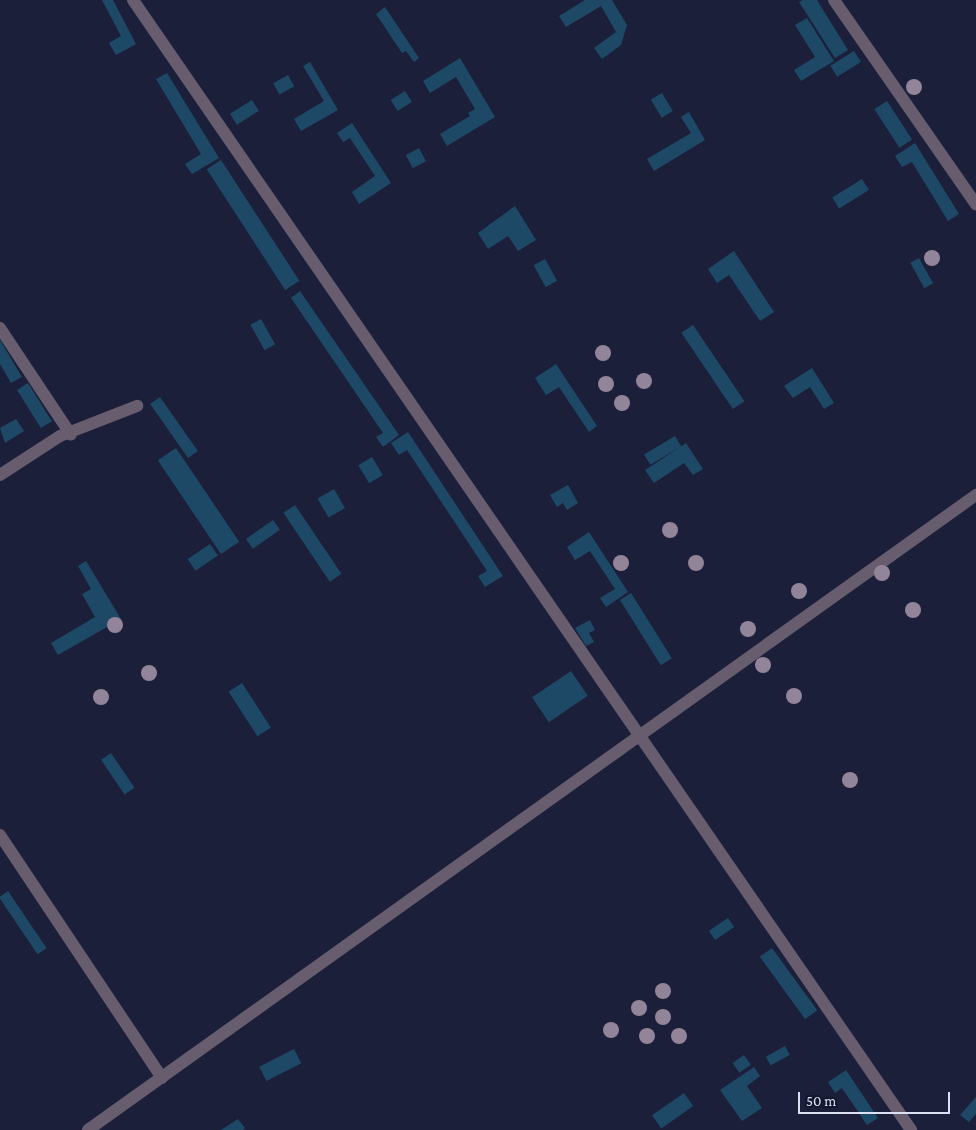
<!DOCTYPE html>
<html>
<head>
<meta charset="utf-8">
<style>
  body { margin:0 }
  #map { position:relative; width:976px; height:1130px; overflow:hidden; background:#1b1f39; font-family:"Crimson Pro",serif }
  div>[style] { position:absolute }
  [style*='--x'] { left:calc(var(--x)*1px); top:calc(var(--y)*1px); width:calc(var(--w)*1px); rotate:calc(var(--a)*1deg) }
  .building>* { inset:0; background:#1e4966; transform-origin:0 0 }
  .minor>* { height:12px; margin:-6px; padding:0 6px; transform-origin:6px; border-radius:6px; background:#675d6f }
  .trees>* { width:16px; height:16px; margin:-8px; border-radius:50%; background:#938599 }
  span { translate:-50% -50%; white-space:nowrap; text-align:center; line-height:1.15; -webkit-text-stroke:4.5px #12162e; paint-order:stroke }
  .scale { position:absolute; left:798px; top:1092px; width:152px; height:22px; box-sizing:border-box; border:2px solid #dce0f2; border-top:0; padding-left:6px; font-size:15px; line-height:18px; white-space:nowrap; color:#dce0f2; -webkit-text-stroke:4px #12162e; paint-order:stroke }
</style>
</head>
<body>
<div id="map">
  <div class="building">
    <div style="clip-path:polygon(102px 0,113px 0,136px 44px,116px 55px,109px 43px,121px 36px)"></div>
    <div style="clip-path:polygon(585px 0,612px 0,627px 25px,621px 45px,602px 59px,594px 48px,616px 32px,601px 6px,566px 27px,559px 16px)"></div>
    <div style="clip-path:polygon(803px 0,817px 0,848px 50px,835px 58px,799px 2px)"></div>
    <div style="clip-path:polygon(385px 7px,419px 58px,414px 62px,406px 51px,402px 53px,376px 14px)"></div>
    <div style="clip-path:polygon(807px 18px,834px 61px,801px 81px,794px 70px,815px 57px,795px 25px)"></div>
    <div style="left:854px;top:51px;width:13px;height:28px;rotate:58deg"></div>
    <div style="clip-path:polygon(460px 58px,495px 117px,447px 146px,440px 134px,470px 116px,468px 113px,475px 109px,456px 77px,430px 93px,423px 81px)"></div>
    <div style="clip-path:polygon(310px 62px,338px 110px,301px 131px,294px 119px,324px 101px,303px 66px)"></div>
    <div style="clip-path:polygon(167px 73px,219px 158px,192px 174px,185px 164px,201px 154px,156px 79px)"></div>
    <div style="left:288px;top:75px;width:13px;height:17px;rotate:61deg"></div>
    <div style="left:405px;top:91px;width:13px;height:17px;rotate:58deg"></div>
    <div style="left:662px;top:93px;width:21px;height:13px;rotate:59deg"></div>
    <div style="left:252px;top:100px;width:13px;height:26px;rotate:58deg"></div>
    <div style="left:887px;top:101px;width:46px;height:15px;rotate:57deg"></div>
    <div style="clip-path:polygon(689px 112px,705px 140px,654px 171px,647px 159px,691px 133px,681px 117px)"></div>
    <div style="clip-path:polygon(352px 123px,391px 183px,359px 204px,352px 192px,375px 176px,350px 138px,343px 142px,337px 133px)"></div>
    <div style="clip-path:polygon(915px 143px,959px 214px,948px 221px,912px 162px,902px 167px,895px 156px)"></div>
    <div style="left:419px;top:148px;width:15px;height:15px;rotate:62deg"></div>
    <div style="left:221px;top:160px;width:144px;height:17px;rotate:57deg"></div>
    <div style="left:862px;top:179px;width:13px;height:35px;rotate:58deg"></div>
    <div style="clip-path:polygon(515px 206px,536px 240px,518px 251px,508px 236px,488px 249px,478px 233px)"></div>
    <div style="clip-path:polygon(734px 251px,774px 312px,760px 321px,729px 275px,717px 283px,708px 269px)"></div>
    <div style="left:919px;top:258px;width:29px;height:10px;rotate:61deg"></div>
    <div style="left:545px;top:259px;width:25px;height:13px;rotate:61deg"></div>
    <div style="clip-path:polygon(300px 291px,399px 435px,383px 447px,376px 437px,383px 433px,291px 298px)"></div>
    <div style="left:261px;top:319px;width:29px;height:12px;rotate:61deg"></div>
    <div style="left:693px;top:325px;width:92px;height:14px;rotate:56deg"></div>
    <div style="clip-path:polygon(0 340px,22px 377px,11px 383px,0 364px)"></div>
    <div style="clip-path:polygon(556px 364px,597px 426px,589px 432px,559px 387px,546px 395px,535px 378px)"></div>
    <div style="clip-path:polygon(812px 368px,834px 403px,824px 409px,810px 387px,793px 398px,784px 386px)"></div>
    <div style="left:28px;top:383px;width:45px;height:13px;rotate:58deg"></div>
    <div style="left:160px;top:397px;width:66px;height:12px;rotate:55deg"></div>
    <div style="clip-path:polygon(16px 419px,24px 431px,5px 443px,0 428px)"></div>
    <div style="clip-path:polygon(408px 432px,503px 576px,485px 587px,478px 576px,487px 571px,407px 450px,399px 455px,391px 443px)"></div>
    <div style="left:675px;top:436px;width:12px;height:36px;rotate:59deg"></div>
    <div style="clip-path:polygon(686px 443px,703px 469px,693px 475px,684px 463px,654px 483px,645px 470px)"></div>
    <div style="left:176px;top:448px;width:113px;height:22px;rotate:56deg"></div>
    <div style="left:372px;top:457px;width:21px;height:16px;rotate:59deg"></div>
    <div style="clip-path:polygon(568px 485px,578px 503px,567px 510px,563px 503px,557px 507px,550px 495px)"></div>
    <div style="left:334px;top:489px;width:22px;height:19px;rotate:60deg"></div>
    <div style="left:295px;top:505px;width:83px;height:14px;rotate:56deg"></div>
    <div style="left:273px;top:520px;width:12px;height:33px;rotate:55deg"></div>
    <div style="clip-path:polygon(589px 532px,628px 592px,606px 607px,600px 598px,615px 589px,590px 551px,575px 560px,567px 547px)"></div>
    <div style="left:210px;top:544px;width:14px;height:27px;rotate:56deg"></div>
    <div style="clip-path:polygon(86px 561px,121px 619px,58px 655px,51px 643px,95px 617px,82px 594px,91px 589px,78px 566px)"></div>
    <div style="left:631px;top:593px;width:77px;height:13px;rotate:58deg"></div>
    <div style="clip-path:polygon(590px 620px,595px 630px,589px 633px,594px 642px,586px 646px,575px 628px)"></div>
    <div style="left:571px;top:671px;width:30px;height:47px;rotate:56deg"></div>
    <div style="left:242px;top:683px;width:53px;height:16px;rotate:57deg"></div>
    <div style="left:111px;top:753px;width:42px;height:12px;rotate:56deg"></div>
    <div style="left:8px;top:891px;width:69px;height:11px;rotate:56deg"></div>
    <div style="left:728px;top:918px;width:11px;height:23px;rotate:56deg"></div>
    <div style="left:772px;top:948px;width:77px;height:15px;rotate:54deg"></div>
    <div style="left:785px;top:1046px;width:10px;height:22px;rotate:61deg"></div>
    <div style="left:294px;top:1049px;width:16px;height:39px;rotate:63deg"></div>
    <div style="left:744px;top:1055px;width:12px;height:14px;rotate:55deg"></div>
    <div style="clip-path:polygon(754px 1067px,760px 1076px,747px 1086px,762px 1108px,742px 1121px,720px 1090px)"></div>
    <div style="clip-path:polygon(846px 1070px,878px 1118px,867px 1125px,842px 1088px,835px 1093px,828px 1082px)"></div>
    <div style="left:684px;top:1093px;width:16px;height:39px;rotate:55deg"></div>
    <div style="clip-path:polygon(976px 1097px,976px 1114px,969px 1122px,960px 1115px)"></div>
    <div style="clip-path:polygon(238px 1119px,245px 1128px,243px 1130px,221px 1130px)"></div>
  </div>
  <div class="minor">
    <div style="--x:133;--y:0;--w:1372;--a:55.45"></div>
    <div style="--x:834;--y:0;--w:249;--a:55.2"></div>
    <div style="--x:0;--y:328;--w:128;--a:56.4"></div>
    <div style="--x:0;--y:475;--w:72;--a:-33"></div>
    <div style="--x:60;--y:436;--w:83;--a:-21.3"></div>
    <div style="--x:0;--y:835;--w:292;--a:56.3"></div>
    <div style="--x:88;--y:1130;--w:1092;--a:-35.57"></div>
  </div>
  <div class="trees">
    <div style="left:914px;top:87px"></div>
    <div style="left:932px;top:258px"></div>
    <div style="left:603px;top:353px"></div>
    <div style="left:644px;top:381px"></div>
    <div style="left:606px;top:384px"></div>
    <div style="left:622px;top:403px"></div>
    <div style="left:670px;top:530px"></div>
    <div style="left:621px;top:563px"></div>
    <div style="left:696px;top:563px"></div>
    <div style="left:882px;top:573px"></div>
    <div style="left:799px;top:591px"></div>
    <div style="left:913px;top:610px"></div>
    <div style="left:115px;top:625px"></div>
    <div style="left:748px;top:629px"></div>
    <div style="left:763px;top:665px"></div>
    <div style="left:149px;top:673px"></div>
    <div style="left:794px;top:696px"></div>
    <div style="left:101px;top:697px"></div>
    <div style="left:850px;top:780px"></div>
    <div style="left:663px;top:991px"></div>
    <div style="left:639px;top:1008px"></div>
    <div style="left:663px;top:1017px"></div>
    <div style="left:611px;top:1030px"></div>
    <div style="left:647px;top:1036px"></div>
    <div style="left:679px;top:1036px"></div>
  </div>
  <div class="scale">50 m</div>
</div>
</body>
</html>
